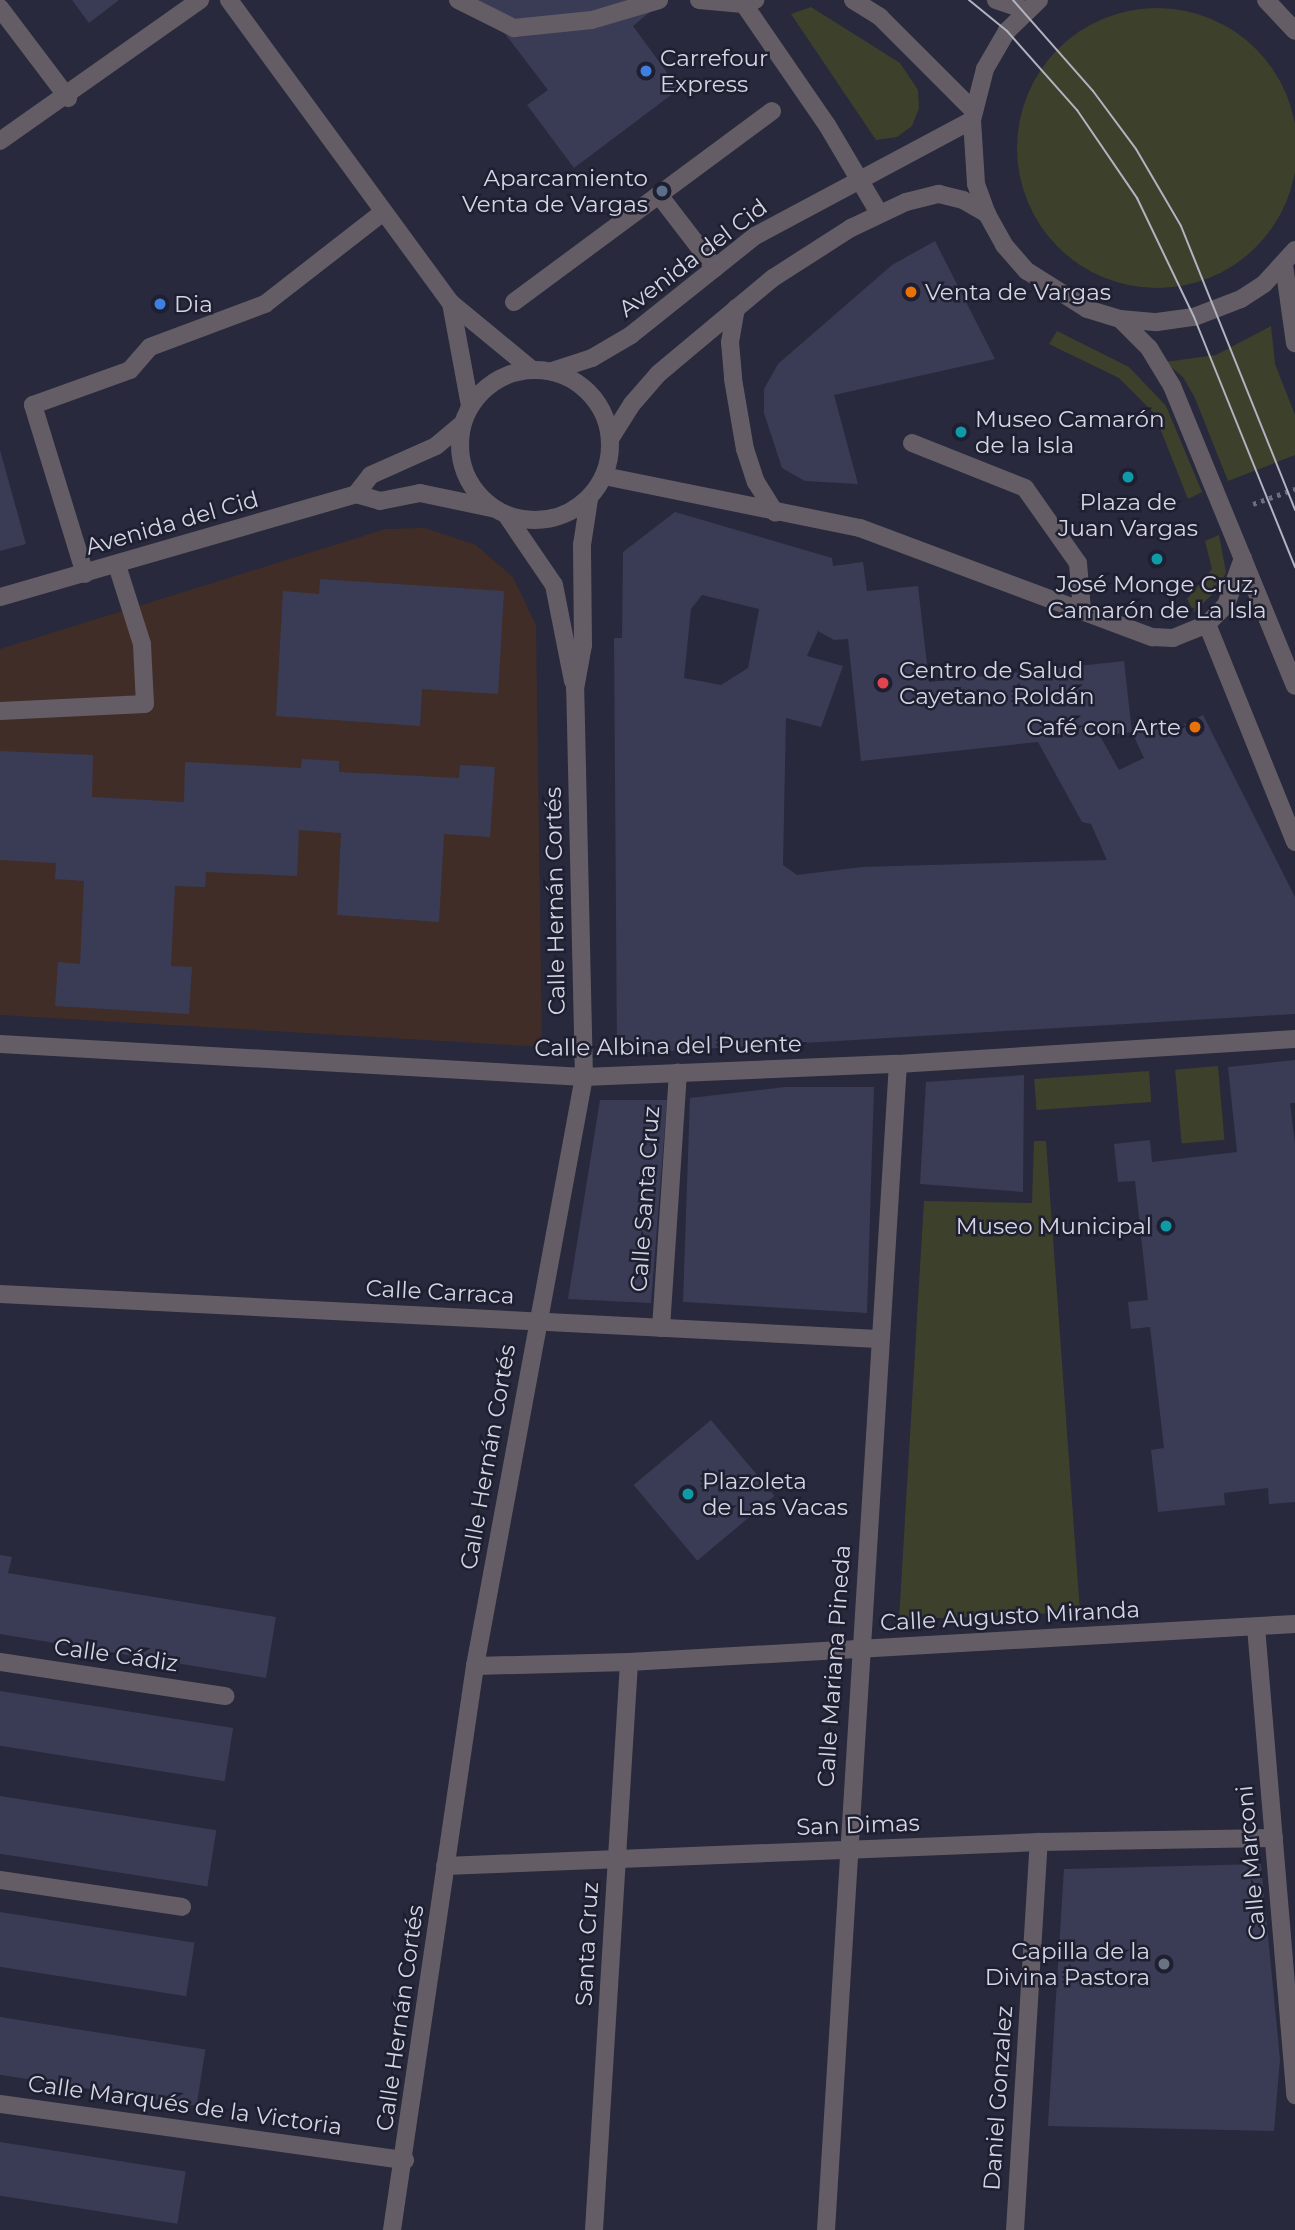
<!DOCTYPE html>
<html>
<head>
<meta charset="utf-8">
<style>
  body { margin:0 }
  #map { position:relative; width:1295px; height:2230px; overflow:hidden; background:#28293c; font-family:Montserrat,sans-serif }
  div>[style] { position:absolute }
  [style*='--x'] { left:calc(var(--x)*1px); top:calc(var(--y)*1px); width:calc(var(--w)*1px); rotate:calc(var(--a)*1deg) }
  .education>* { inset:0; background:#402d27 }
  .green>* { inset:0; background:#3d412b; transform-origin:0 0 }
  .round { border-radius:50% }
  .building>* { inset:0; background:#3a3c55; transform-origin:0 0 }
  .path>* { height:4.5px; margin-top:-2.25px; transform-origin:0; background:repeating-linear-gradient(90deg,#6c6d7d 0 3.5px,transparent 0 8.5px) }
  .service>* { height:18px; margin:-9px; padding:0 9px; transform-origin:9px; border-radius:9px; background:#645d65 }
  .pedestrian>* { height:18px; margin:-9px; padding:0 9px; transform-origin:9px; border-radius:9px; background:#645d65 }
  .minor>* { height:18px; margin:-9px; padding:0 9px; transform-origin:9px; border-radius:9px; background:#645d65 }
  .tertiary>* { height:18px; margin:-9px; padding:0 9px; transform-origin:9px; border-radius:9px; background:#645d65 }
  .tertiary>.ring { margin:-9px; padding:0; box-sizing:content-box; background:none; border:18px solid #645d65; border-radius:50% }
  .tram>* { height:2px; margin:-1px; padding:0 1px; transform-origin:1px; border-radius:1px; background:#b2b3c1 }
  .dots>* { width:19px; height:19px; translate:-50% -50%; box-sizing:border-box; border:4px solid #1e1f31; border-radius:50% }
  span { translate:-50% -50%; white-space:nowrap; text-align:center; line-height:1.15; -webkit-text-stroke:5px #1e1f31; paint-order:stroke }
  .poi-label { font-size:23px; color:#d4d5e2 }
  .left { translate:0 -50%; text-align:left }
  .right { translate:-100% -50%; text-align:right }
  .street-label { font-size:23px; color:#d4d5e2 }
</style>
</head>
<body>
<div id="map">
  <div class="education">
    <div style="clip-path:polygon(425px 528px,476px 545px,513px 577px,536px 625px,542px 1047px,0 1015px,0 649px,386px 529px)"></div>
  </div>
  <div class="green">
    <div style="clip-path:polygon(811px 7px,900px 63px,918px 90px,919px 108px,912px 126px,897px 137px,876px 140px,791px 14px)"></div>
    <div class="round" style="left:1017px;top:8px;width:280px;height:280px"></div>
    <div style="clip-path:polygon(1271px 326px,1275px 364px,1295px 415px,1295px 455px,1228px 481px,1195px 398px,1183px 377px,1165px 362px,1216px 355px)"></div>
    <div style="clip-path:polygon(1057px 331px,1129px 367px,1166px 406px,1202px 492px,1188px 499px,1154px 413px,1119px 378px,1049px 344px)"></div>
    <div style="clip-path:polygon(1219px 535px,1226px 572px,1219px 588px,1194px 612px,1187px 599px,1212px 569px,1205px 541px)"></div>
    <div style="left:1218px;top:1066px;width:74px;height:43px;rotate:85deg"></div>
    <div style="left:1149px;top:1071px;width:31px;height:115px;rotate:86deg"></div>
    <div style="clip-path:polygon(1034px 1141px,1046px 1141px,1080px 1612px,899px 1620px,924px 1201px,1032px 1203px)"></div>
  </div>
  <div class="building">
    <div style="clip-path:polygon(72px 0,119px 0,89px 23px)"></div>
    <div style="clip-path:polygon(479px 0,650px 0,656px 7px,633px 26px,679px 89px,574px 168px,527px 105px,548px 90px)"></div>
    <div style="clip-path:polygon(935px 241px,995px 359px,834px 395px,858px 484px,805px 481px,782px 468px,764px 413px,764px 389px,778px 364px,892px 265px)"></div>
    <div style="clip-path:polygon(0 450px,26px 544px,0 551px)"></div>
    <div style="clip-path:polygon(evenodd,675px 512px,832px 558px,833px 566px,863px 562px,867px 591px,918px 586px,929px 682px,1124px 661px,1132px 732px,1100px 736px,1119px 770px,1144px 758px,1132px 732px,1179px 727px,1203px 715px,1295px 897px,1295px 1014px,617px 1054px,614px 638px,622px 638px,623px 552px,675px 512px,702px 595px,759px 609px,748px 668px,721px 685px,684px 678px,691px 609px,702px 595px,675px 512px,818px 631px,834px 640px,848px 639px,861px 761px,1038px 742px,1082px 822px,1091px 824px,1107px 860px,862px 867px,797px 875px,783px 865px,786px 718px,821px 727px,843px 666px,807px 656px,818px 631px)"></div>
    <div style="clip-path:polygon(320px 579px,504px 591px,498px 694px,422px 689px,420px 726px,276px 716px,283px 591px,319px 594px)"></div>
    <div style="clip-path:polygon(0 751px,93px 755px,92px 797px,184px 802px,185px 762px,301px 768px,302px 759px,339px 761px,339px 772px,459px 778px,460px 765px,495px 767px,490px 837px,444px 834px,439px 922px,337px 915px,341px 833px,299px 830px,297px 876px,206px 872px,205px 887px,175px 886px,171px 966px,192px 967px,189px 1014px,55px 1006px,58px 962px,80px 964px,84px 881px,55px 879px,56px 863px,0 860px)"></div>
    <div style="clip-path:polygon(1295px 1060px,1295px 1103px,1290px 1103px,1295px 1144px,1295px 1502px,1269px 1504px,1268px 1488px,1224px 1493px,1225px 1505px,1158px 1512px,1151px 1450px,1164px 1448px,1150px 1327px,1131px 1329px,1128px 1302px,1148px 1300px,1135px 1181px,1118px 1182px,1114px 1144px,1150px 1140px,1152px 1162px,1237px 1152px,1228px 1067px)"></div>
    <div style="clip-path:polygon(1024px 1075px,1023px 1192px,920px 1184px,926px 1082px)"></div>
    <div style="clip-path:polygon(785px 1087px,874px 1087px,867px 1313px,683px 1302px,690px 1098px)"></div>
    <div style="clip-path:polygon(600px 1100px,667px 1100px,651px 1303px,568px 1299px)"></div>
    <div style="left:711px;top:1420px;width:99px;height:101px;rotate:50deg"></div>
    <div style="clip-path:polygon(0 1555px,12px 1557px,8px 1573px,276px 1617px,266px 1678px,0 1634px)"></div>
    <div style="left:0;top:1691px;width:236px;height:54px;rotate:9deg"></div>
    <div style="left:0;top:1796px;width:219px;height:57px;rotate:9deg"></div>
    <div style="clip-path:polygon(1261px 1864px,1280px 2059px,1274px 2131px,1048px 2126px,1064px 1869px)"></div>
    <div style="left:0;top:1912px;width:197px;height:54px;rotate:9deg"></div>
    <div style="left:0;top:2017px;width:208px;height:57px;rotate:9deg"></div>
    <div style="left:0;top:2142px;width:188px;height:53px;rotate:9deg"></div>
  </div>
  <div class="path">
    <div style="--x:1253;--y:504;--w:45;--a:-19.7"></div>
  </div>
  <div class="service">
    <div style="--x:458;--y:0;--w:63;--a:26.6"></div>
    <div style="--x:514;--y:28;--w:78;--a:-5.9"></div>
    <div style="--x:592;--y:20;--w:70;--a:-16.6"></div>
    <div style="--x:699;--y:0;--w:44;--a:5.2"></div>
    <div style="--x:743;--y:4;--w:13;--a:-18"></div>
    <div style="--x:659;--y:195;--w:92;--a:52.5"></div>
    <div style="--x:514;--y:302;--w:321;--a:-36.5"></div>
    <div style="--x:912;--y:443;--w:122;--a:21.7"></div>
    <div style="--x:1025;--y:488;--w:92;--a:54.8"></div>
    <div style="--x:1078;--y:563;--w:48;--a:85.2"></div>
    <div style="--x:85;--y:574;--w:177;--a:-107.1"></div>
    <div style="--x:33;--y:405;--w:103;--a:-19.8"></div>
    <div style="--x:130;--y:370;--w:30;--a:-49"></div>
    <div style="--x:150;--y:347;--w:123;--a:-20.5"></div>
    <div style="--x:265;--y:304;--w:148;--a:-37.9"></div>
    <div style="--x:0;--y:711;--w:145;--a:-2.8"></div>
    <div style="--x:145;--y:704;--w:60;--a:-92.9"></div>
    <div style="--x:142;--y:644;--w:83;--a:-107.6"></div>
  </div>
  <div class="pedestrian">
    <div style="--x:741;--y:0;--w:152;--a:55.5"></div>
    <div style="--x:827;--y:125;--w:102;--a:59.4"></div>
    <div style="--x:0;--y:8;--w:113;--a:52.9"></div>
  </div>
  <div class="minor">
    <div style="--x:229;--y:0;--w:376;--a:53.8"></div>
    <div style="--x:451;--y:303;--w:104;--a:39.5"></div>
    <div style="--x:0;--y:141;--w:245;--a:-35.2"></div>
    <div style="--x:1284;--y:265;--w:79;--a:82"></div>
    <div style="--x:451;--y:303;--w:105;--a:79.5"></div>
    <div style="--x:736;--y:308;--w:35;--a:100"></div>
    <div style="--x:730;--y:342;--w:37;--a:85"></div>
    <div style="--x:733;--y:379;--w:71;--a:80.3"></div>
    <div style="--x:745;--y:449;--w:35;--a:72"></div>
    <div style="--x:756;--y:482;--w:36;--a:58"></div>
    <div style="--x:604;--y:476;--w:261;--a:11.5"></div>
    <div style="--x:860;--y:528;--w:312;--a:20.5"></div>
    <div style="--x:1152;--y:637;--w:21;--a:3"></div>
    <div style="--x:1173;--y:638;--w:37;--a:-22"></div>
    <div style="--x:1207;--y:624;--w:27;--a:-45"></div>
    <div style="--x:1226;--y:605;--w:50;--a:-70.1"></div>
    <div style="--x:1207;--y:624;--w:235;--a:68"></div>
    <div style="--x:0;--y:1044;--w:585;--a:3.23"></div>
    <div style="--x:661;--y:1328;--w:256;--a:-86.2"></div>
    <div style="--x:1256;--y:1627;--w:470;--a:85.2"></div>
    <div style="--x:0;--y:1662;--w:228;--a:8.6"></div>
    <div style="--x:445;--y:1866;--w:594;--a:-2.31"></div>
    <div style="--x:1039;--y:1842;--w:235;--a:-1"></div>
    <div style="--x:0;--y:1880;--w:184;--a:8.4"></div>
    <div style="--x:0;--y:2104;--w:409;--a:7.9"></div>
    <div style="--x:594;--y:2230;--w:569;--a:-86.47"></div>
    <div style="--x:1015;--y:2230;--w:389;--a:-86.5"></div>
  </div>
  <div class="tertiary">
    <div style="--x:853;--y:0;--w:32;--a:32"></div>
    <div style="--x:880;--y:17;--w:133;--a:45"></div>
    <div style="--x:996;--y:0;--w:31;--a:19"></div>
    <div style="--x:1039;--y:0;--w:45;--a:135.9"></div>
    <div style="--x:1007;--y:31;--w:44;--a:120.1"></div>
    <div style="--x:985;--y:69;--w:53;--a:104.3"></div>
    <div style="--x:972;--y:120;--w:64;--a:86.4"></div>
    <div style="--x:976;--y:184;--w:32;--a:70"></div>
    <div style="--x:987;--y:214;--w:35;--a:61"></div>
    <div style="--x:1004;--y:245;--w:35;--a:49"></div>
    <div style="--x:1027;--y:271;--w:71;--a:32.3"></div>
    <div style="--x:1087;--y:309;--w:34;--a:17"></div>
    <div style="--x:1120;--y:319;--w:37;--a:5"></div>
    <div style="--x:1157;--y:322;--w:37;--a:-8"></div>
    <div style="--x:1194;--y:317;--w:50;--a:-21"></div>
    <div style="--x:1241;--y:299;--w:27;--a:-33"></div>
    <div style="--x:1264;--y:284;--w:46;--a:-47.6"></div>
    <div style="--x:1266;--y:0;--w:42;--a:46.9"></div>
    <div style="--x:1120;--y:319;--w:41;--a:45"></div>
    <div style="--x:1149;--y:348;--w:44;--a:58.8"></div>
    <div style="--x:1172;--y:386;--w:324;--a:67.7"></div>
    <div class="ring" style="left:460px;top:370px;width:132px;height:132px"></div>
    <div style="--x:552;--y:371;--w:42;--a:-18"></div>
    <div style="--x:592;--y:358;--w:45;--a:-30.5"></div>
    <div style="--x:631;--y:335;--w:159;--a:-38.6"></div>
    <div style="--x:755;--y:236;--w:246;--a:-28.1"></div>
    <div style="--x:610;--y:439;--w:41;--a:-57.8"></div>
    <div style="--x:632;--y:404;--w:40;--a:-49"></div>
    <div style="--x:658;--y:374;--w:150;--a:-39.9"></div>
    <div style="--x:773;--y:278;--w:93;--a:-32.7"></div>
    <div style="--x:851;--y:228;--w:61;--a:-25.3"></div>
    <div style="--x:906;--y:202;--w:34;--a:-14"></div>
    <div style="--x:939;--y:194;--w:25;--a:14"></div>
    <div style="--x:963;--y:200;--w:28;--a:30"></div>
    <div style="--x:356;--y:494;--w:24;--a:-52"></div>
    <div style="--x:371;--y:475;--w:71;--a:-24"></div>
    <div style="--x:436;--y:446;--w:35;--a:-40"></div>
    <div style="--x:507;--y:516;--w:83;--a:55.7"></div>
    <div style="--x:554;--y:585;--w:98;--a:78.8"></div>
    <div style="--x:0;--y:597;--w:371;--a:-16.1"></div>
    <div style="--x:356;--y:494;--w:25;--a:16"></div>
    <div style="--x:380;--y:501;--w:41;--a:-11.3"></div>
    <div style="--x:420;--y:493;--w:74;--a:11.8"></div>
    <div style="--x:584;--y:1077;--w:314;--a:-2.4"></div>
    <div style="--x:898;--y:1064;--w:398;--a:-3.6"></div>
    <div style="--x:0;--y:1294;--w:879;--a:2.93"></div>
    <div style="--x:475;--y:1666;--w:154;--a:-1.5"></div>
    <div style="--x:629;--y:1662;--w:667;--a:-3.27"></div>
    <div style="--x:392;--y:2230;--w:570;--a:-81.63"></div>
    <div style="--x:475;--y:1666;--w:599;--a:-79.52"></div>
    <div style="--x:584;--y:1077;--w:388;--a:-91.3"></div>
    <div style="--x:575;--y:689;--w:45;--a:-79.7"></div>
    <div style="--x:583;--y:645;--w:100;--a:-90.6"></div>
    <div style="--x:582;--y:545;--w:47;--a:-81.3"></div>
    <div style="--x:826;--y:2230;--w:1168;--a:-86.47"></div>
  </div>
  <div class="tram">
    <div style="--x:969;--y:0;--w:49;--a:39.2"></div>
    <div style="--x:1007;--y:31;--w:106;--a:48.5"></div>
    <div style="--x:1077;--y:110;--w:107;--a:55.7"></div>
    <div style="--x:1137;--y:198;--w:132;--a:64.4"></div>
    <div style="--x:1194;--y:317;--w:270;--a:68"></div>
    <div style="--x:1013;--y:0;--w:121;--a:48.7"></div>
    <div style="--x:1093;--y:91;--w:72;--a:53.4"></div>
    <div style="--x:1136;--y:149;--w:89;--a:59.7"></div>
    <div style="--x:1181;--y:226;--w:306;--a:68.1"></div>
  </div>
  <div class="dots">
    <div style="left:646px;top:71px;background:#3f7fe0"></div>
    <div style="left:662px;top:191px;background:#5c6f8a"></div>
    <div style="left:911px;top:292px;background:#e8710a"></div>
    <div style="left:160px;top:304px;background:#3f7fe0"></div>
    <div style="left:961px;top:432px;background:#0f9aa8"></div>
    <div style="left:1128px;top:477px;background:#0f9aa8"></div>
    <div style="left:1157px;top:559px;background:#0f9aa8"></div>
    <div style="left:883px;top:683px;background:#e0444e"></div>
    <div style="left:1195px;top:727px;background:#e8710a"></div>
    <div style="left:1166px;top:1226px;background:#0f9aa8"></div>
    <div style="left:688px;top:1494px;background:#0f9aa8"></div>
    <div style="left:1164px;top:1964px;background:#6b7280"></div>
  </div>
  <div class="poi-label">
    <span class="left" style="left:660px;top:71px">Carrefour<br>Express</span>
    <span class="right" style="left:648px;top:191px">Aparcamiento<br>Venta de Vargas</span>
    <span class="left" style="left:925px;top:292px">Venta de Vargas</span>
    <span class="left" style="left:174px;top:304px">Dia</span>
    <span class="left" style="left:975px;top:432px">Museo Camarón<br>de la Isla</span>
    <span style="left:1128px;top:515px">Plaza de<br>Juan Vargas</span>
    <span style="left:1157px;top:597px">José Monge Cruz,<br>Camarón de La Isla</span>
    <span class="left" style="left:899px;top:683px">Centro de Salud<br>Cayetano Roldán</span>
    <span class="right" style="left:1181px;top:727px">Café con Arte</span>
    <span class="right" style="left:1152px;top:1226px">Museo Municipal</span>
    <span class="left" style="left:702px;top:1494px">Plazoleta<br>de Las Vacas</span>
    <span class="right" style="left:1150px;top:1964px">Capilla de la<br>Divina Pastora</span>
  </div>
  <div class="street-label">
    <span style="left:693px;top:258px;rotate:-37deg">Avenida del Cid</span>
    <span style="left:172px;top:523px;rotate:-16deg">Avenida del Cid</span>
    <span style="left:555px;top:901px;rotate:-91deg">Calle Hernán Cortés</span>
    <span style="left:668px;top:1046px;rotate:-1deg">Calle Albina del Puente</span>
    <span style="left:645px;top:1199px;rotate:-86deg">Calle Santa Cruz</span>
    <span style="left:440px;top:1292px;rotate:3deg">Calle Carraca</span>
    <span style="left:488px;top:1457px;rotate:-80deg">Calle Hernán Cortés</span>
    <span style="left:1010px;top:1616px;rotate:-3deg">Calle Augusto Miranda</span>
    <span style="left:116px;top:1655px;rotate:8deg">Calle Cádiz</span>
    <span style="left:834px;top:1666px;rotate:-86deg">Calle Mariana Pineda</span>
    <span style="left:858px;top:1825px;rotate:-2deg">San Dimas</span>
    <span style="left:1251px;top:1863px;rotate:-95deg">Calle Marconi</span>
    <span style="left:587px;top:1944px;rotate:-87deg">Santa Cruz</span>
    <span style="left:400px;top:2018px;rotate:-82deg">Calle Hernán Cortés</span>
    <span style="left:998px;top:2098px;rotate:-86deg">Daniel Gonzalez</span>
    <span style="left:185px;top:2105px;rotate:8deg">Calle Marqués de la Victoria</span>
  </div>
</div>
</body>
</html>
